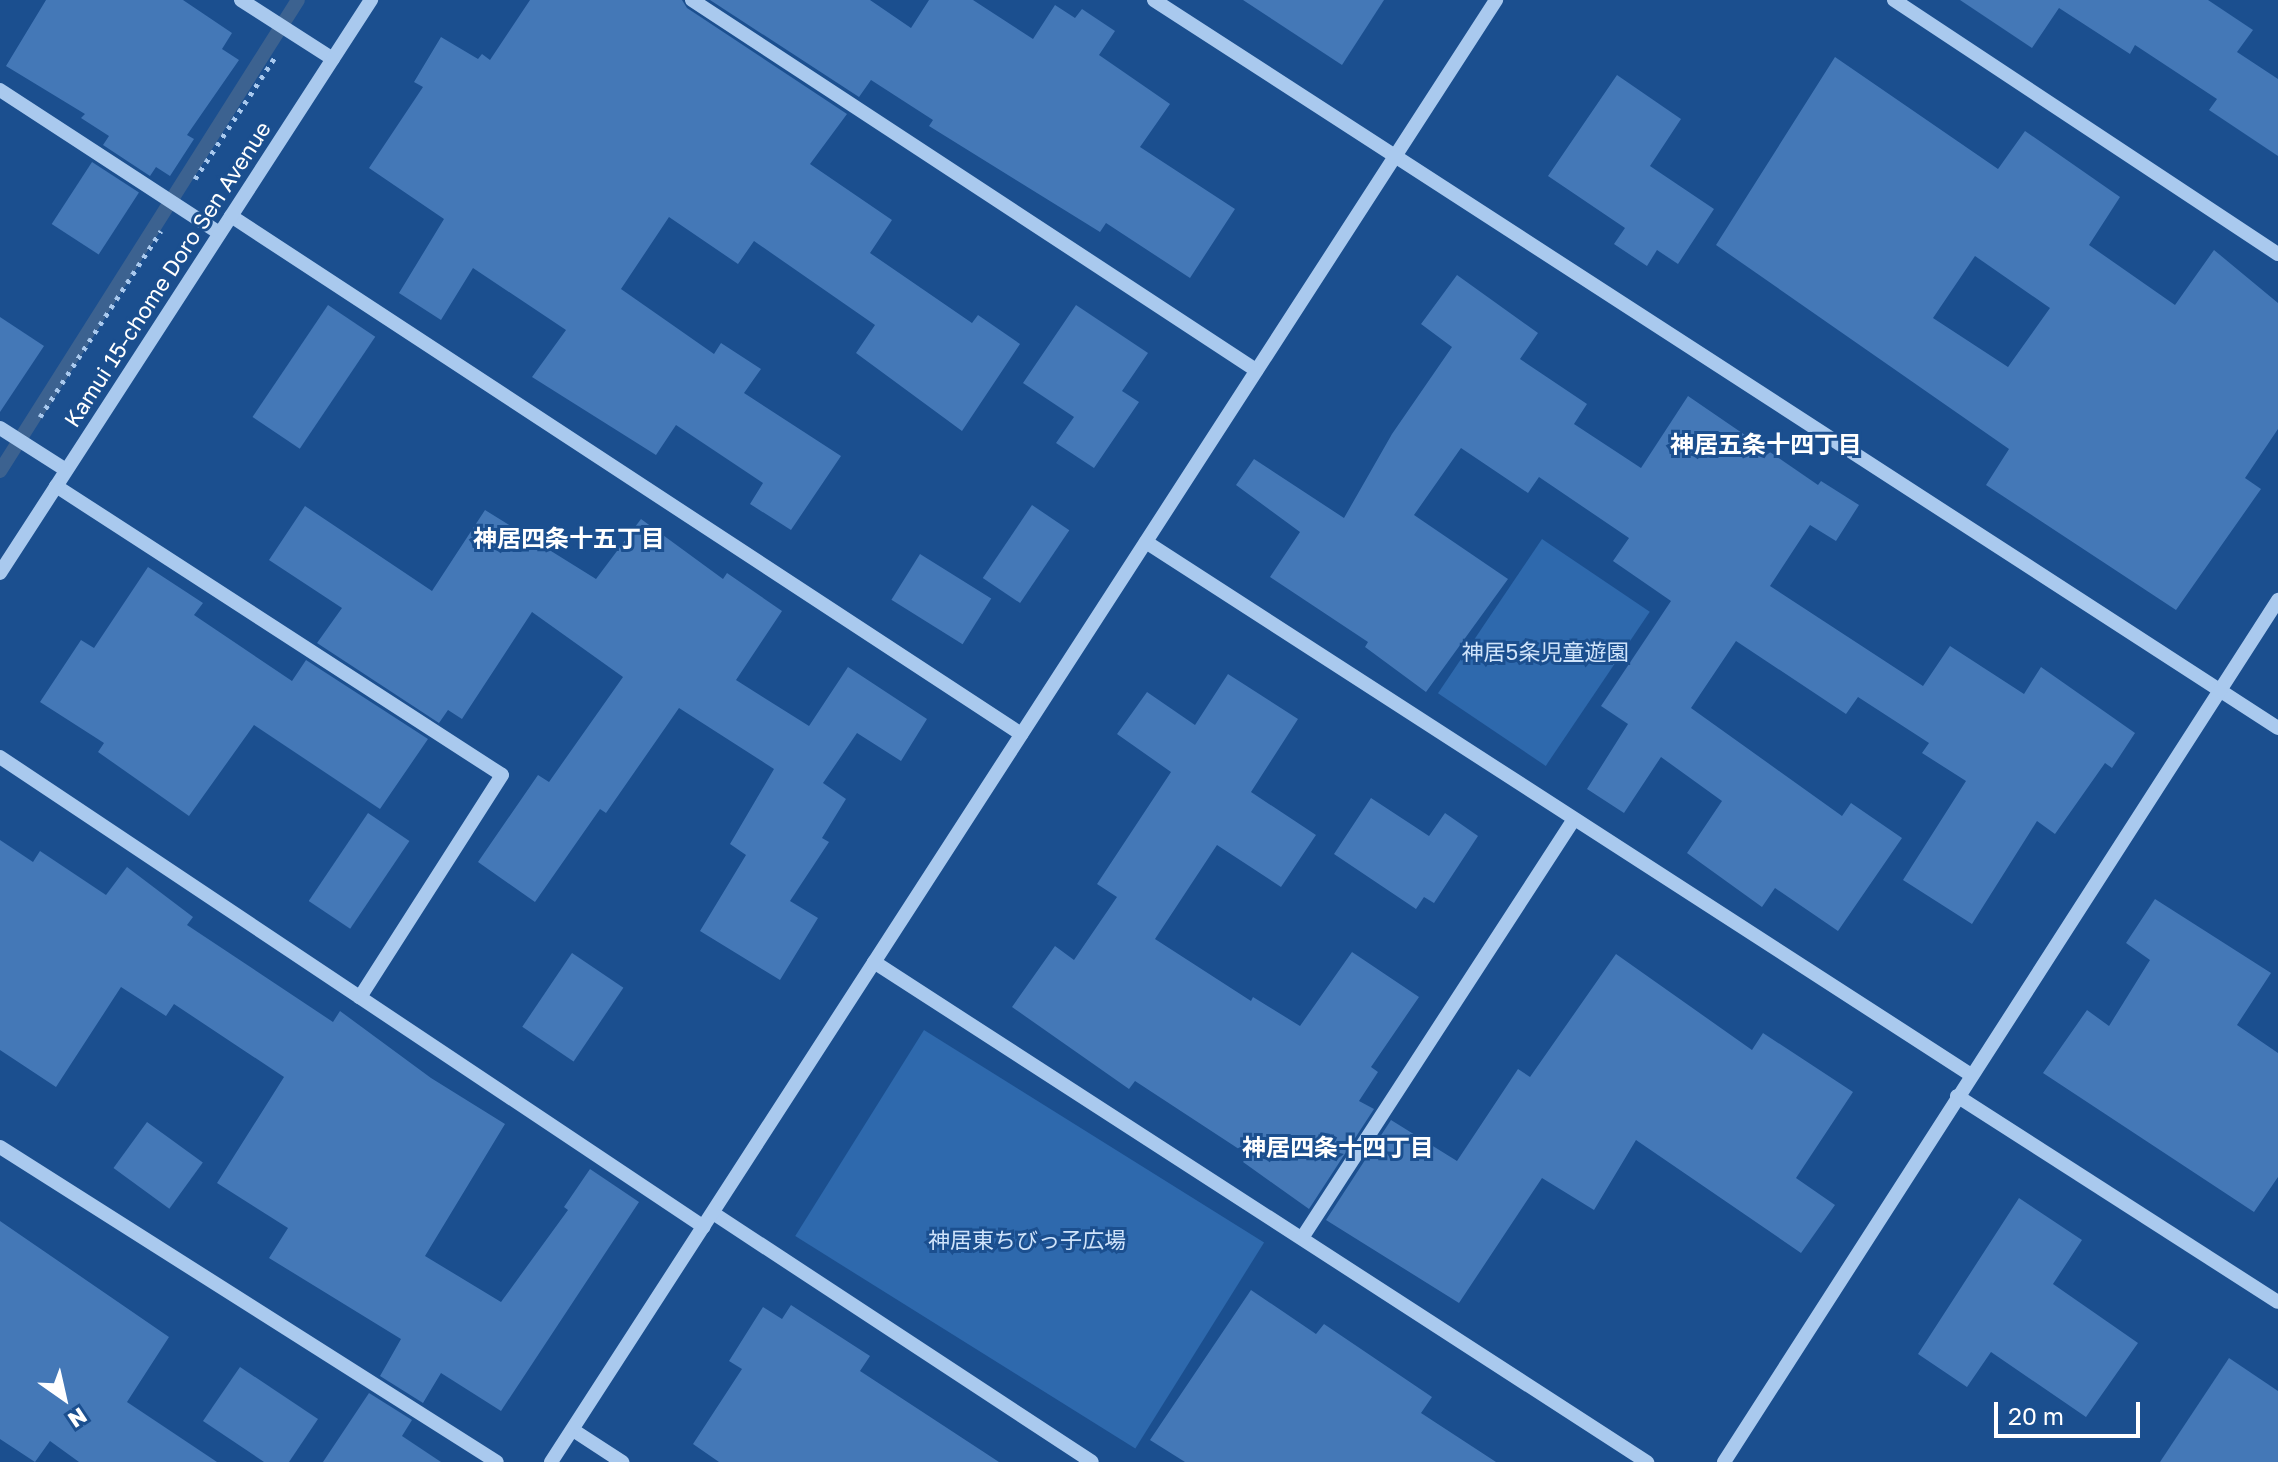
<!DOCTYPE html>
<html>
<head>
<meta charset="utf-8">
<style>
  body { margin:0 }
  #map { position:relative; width:2278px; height:1462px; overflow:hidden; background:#1b4f8f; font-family:"Golos Text","Noto Sans JP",sans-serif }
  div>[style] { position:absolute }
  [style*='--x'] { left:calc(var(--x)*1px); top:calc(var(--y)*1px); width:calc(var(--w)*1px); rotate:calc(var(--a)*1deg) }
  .green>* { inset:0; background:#2e69ad; transform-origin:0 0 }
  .stream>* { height:14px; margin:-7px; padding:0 7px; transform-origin:7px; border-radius:7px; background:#3c6290 }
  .building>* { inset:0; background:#4478b7; transform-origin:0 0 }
  .path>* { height:5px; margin-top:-2.5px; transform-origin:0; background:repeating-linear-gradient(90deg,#a9c9ee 0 4px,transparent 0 10px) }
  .minor>* { height:14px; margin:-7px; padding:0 7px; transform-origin:7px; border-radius:7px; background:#a9c9ee }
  span { translate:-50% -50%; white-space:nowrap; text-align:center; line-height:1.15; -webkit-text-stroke:6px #1b4f8f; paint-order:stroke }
  .street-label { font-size:22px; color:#fff }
  .park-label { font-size:22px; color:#cfe3fa }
  .neighbourhood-label { font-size:24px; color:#fff; font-weight:700 }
  .north { position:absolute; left:24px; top:1358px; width:80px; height:80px; -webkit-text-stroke:6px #1b4f8f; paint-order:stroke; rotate:146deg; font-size:22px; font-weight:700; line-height:32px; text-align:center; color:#fff }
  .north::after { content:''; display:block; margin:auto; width:28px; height:36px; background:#fff; clip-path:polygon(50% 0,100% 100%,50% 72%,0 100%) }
  .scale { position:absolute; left:1994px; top:1402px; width:146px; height:36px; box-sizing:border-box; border:4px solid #fff; border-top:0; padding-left:10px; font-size:24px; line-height:28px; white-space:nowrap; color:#fff; -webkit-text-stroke:6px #1b4f8f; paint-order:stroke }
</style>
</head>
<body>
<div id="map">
  <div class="green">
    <div style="left:1542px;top:539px;width:130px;height:186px;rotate:34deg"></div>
    <div style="left:924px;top:1030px;width:401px;height:243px;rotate:32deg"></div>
  </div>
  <div class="stream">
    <div style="--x:0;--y:471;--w:557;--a:-57.68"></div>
  </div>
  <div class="building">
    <div style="clip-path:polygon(46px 0,183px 0,232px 33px,222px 49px,239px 60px,187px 135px,194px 139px,170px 176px,156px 167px,150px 176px,103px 145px,109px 136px,81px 118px,85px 114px,6px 66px)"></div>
    <div style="clip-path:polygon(530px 0,682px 0,687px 8px,847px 114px,810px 164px,892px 220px,870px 253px,972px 323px,978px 315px,1020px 344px,962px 431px,856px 353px,875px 325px,754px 241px,738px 264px,669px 217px,621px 289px,714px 354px,721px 343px,761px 369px,744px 393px,841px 456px,791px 530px,750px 504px,763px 483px,676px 425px,656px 455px,532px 377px,566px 330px,473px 268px,441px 320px,399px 293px,444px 219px,369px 168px,423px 87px,414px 82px,441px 37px,478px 59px,482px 54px,490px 60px)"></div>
    <div style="clip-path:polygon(710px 0,870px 0,911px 28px,929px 0,973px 0,1033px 39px,1055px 5px,1075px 18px,1082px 9px,1115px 31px,1099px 55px,1170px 104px,1140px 147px,1235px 209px,1190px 278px,1106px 223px,1100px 232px,929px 126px,933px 120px,871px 80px,859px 97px)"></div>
    <div style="clip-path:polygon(1243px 0,1384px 0,1342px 65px)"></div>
    <div style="clip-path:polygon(1960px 0,2208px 0,2253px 30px,2237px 52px,2278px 79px,2278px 156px,2209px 110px,2217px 99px,2135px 45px,2130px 54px,2059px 8px,2032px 48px)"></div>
    <div style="clip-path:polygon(evenodd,1835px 57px,1998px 169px,2025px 131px,2120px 197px,2089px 245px,2175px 305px,2214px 250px,2278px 303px,2278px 429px,2245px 478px,2261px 489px,2176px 610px,1986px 485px,2009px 449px,1716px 245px,1835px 57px,1975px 256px,2050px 308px,2008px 367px,1933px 318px,1975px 256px)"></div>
    <div style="clip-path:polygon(1617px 75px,1681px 119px,1650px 166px,1714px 209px,1678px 264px,1657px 250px,1647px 266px,1614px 244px,1625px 228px,1548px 176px)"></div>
    <div style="left:92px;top:162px;width:56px;height:74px;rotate:33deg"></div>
    <div style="clip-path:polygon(1457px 275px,1538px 333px,1520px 359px,1587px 404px,1574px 424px,1641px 468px,1688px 396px,1818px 485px,1821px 481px,1859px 505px,1836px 541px,1810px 525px,1770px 586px,1923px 686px,1950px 646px,2024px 694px,2041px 667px,2135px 733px,2112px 768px,2105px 763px,2055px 834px,2037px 821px,1972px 924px,1903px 880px,1966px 781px,1922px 753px,1929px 743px,1858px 697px,1846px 714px,1736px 641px,1691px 708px,1842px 816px,1851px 803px,1902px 838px,1838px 931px,1775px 888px,1762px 907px,1687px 853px,1722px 801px,1661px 757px,1624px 813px,1587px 789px,1628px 724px,1601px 706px,1671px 601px,1613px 561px,1629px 538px,1539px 477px,1528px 493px,1461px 448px,1414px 515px,1508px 579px,1426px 692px,1365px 647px,1368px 642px,1270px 577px,1300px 532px,1236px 485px,1254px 459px,1344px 518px,1392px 434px,1452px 347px,1421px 324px)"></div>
    <div style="left:328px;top:305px;width:57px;height:135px;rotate:34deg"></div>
    <div style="clip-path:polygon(1076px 305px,1148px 353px,1122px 391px,1139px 402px,1094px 468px,1056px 443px,1074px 417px,1023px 383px)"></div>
    <div style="clip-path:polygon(0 317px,44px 346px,0 412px)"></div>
    <div style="left:1032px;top:505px;width:45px;height:88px;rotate:34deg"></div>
    <div style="clip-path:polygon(305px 506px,432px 591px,485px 510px,596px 579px,641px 519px,723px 579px,727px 573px,782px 611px,736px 680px,809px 726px,848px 667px,927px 719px,901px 761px,857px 733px,823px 783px,846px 799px,822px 838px,829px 842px,790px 901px,818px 918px,780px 980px,700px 931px,746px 855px,730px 844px,774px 769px,679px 708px,606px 813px,600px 809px,535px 902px,478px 862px,538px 775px,549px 782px,623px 677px,532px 612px,462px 719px,448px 710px,439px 723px,317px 643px,342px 608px,269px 560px)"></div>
    <div style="left:920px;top:554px;width:84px;height:54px;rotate:32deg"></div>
    <div style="clip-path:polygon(148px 567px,203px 603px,194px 615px,292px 681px,306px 660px,428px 739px,380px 809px,254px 725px,189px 816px,98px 752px,104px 743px,40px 702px,81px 640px,94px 648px)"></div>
    <div style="clip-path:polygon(1228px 674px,1298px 719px,1251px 792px,1316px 835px,1281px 887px,1217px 845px,1155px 939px,1251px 1001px,1253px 997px,1300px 1026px,1352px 952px,1419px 997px,1371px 1067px,1378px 1072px,1359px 1101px,1374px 1109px,1309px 1209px,1243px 1162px,1248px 1155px,1135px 1081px,1129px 1089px,1012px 1007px,1055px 946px,1074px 960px,1117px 897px,1097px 884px,1171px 772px,1117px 734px,1147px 692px,1195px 725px)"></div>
    <div style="clip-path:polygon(1371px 798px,1429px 836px,1445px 813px,1478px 836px,1434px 903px,1424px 897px,1416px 909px,1334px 854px)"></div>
    <div style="left:368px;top:813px;width:50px;height:106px;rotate:34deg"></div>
    <div style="clip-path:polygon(0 840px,33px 862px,40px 851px,106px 895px,127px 867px,193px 917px,187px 925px,333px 1022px,340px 1011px,431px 1078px,505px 1124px,425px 1256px,501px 1302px,568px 1210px,564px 1207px,590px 1169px,639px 1202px,501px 1411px,441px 1373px,423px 1403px,380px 1376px,401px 1339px,269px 1258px,288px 1228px,217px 1183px,284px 1077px,174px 1004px,166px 1016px,121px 987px,56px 1087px,0 1050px)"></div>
    <div style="clip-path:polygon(2155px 899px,2271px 973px,2237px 1025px,2278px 1053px,2278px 1177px,2254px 1212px,2043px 1073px,2087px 1010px,2109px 1026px,2150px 960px,2126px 943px)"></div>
    <div style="left:572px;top:953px;width:62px;height:89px;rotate:34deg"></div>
    <div style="clip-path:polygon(1616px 954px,1752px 1050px,1763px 1033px,1853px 1092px,1796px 1178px,1835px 1205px,1801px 1253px,1636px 1140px,1594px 1210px,1542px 1178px,1459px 1303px,1326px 1220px,1391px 1120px,1457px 1161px,1518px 1069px,1530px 1077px)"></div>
    <div style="left:147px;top:1122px;width:69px;height:57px;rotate:36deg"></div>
    <div style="clip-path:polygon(2019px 1198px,2082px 1240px,2053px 1284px,2138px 1343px,2086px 1417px,1991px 1352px,1967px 1387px,1918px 1354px)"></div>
    <div style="clip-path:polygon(0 1221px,169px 1337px,127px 1402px,217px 1462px,79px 1462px,50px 1441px,35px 1462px,0 1439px)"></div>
    <div style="clip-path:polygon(1251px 1290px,1316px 1334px,1324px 1324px,1432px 1397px,1421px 1413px,1496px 1462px,1185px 1462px,1150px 1440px)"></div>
    <div style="clip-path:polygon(791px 1305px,870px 1356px,860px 1371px,999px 1462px,719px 1462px,693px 1444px,742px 1369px,729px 1361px,763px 1307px,782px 1319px)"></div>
    <div style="clip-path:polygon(2229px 1358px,2278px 1391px,2278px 1462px,2160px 1462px)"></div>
    <div style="clip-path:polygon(240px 1367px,318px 1419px,289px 1462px,264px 1462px,203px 1421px)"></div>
    <div style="clip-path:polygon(369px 1393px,412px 1420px,402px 1436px,441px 1462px,323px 1462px)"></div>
  </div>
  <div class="path">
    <div style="--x:195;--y:179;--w:146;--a:-56.7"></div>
    <div style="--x:40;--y:417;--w:222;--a:-57"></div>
  </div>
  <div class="minor">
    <div style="--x:241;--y:0;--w:109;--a:32.7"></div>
    <div style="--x:692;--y:0;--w:675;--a:33.27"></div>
    <div style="--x:1154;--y:0;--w:1339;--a:32.93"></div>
    <div style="--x:1894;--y:0;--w:460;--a:33.5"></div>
    <div style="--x:0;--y:90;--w:262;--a:33.1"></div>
    <div style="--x:231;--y:216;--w:945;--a:33.25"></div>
    <div style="--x:0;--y:428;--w:78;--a:32.5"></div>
    <div style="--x:56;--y:486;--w:531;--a:32.94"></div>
    <div style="--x:502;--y:775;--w:264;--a:122.6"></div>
    <div style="--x:1146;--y:542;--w:982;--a:32.86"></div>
    <div style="--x:0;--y:573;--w:683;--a:-57.08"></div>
    <div style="--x:0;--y:757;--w:846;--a:33.73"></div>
    <div style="--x:874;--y:962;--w:921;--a:32.9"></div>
    <div style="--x:1957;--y:1096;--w:381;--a:32.7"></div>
    <div style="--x:0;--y:1147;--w:588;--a:32.37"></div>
    <div style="--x:713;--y:1213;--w:453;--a:33.3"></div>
    <div style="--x:1302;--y:1238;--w:497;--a:-57"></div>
    <div style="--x:573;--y:1430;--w:59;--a:33.1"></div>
    <div style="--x:551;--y:1462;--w:1741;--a:-57.12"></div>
    <div style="--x:1724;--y:1462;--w:1025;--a:-57.27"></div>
  </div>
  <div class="street-label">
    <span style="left:167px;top:274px;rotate:-57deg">Kamui 15-chome Doro Sen Avenue</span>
  </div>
  <div class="park-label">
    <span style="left:1545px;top:652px">神居5条児童遊園</span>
    <span style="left:1027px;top:1240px">神居東ちびっ子広場</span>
  </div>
  <div class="neighbourhood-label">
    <span style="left:1766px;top:444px">神居五条十四丁目</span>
    <span style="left:569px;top:538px">神居四条十五丁目</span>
    <span style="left:1338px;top:1147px">神居四条十四丁目</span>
  </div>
  <div class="north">N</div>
  <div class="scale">20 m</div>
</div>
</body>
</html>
